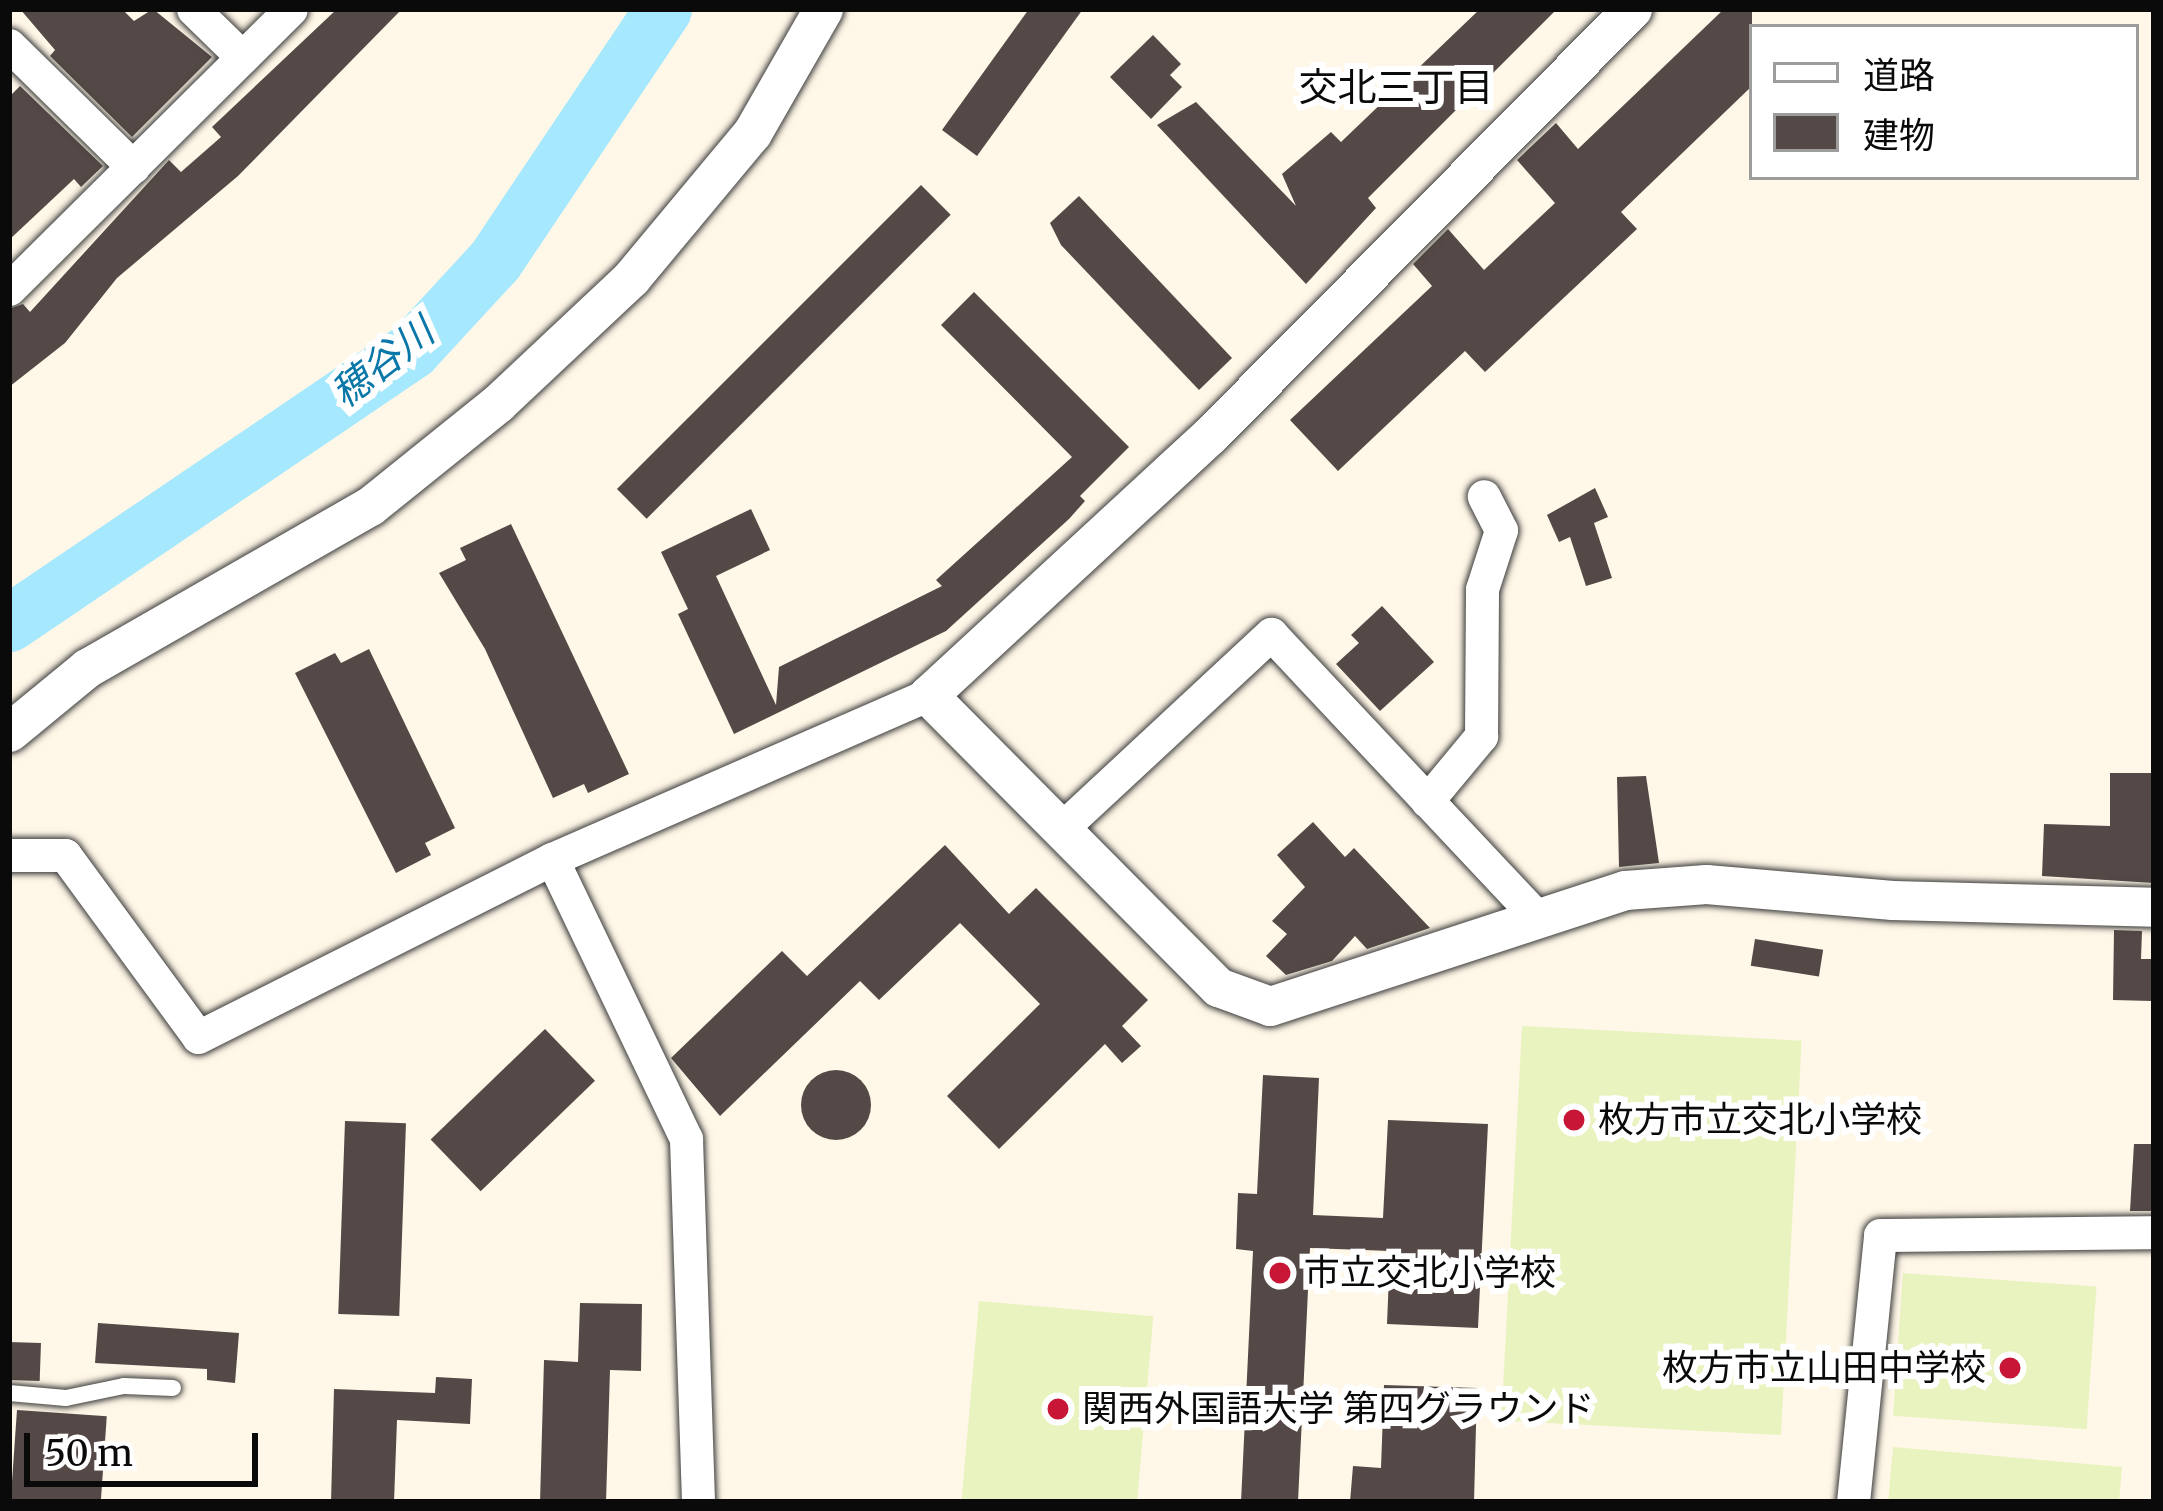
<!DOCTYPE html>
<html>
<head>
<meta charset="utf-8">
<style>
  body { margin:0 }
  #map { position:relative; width:2163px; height:1511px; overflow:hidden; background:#fff7e7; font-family:Merriweather,"Noto Sans JP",serif }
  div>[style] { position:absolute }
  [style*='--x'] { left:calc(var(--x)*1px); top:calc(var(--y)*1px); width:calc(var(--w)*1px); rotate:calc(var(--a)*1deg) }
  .pitch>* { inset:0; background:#e9f3c0; transform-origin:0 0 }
  .river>* { height:57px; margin:-28.5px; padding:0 28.5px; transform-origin:28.5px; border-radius:28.5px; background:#a6e8fd }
  .building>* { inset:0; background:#544946; transform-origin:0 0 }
  .round { border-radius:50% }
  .roads { filter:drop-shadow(0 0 3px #3d3d3d) drop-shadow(0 0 3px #3d3d3d) }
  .service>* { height:16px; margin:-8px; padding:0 8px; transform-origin:8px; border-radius:8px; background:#fff }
  .minor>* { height:33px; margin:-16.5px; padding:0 16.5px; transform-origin:16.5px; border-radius:16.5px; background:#fff }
  .tertiary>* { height:39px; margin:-19.5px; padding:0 19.5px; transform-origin:19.5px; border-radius:19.5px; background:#fff }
  .dots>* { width:33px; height:33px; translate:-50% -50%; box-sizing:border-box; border:6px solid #fff; border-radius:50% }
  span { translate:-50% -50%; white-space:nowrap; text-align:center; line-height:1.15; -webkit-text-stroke:12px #fff; paint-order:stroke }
  .poi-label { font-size:36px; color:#0a0a0a }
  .left { translate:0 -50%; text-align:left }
  .right { translate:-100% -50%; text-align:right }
  .neighbourhood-label { font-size:39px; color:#0a0a0a }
  .water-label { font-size:39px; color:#0977a7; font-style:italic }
  .frame { position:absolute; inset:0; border:12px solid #0a0a0a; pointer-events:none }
  .legend { position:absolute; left:1749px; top:24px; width:390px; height:156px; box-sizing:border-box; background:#fff; border:3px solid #9d9d9d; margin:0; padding:15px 21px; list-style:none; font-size:36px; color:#0a0a0a }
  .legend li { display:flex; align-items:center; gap:24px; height:60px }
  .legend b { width:60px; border:3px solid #9d9d9d }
  .scale { position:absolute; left:24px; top:1433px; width:234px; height:54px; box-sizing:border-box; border:6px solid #0a0a0a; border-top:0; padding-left:15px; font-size:36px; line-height:42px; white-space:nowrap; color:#0a0a0a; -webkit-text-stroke:9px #fff; paint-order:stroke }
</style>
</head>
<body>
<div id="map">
  <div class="pitch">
    <div style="left:1522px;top:1026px;width:280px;height:395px;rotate:3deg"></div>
    <div style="left:1903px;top:1273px;width:194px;height:143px;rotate:4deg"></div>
    <div style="left:979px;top:1301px;width:175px;height:202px;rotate:5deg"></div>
    <div style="clip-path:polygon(1893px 1447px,2122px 1467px,2119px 1502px,1888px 1502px)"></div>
  </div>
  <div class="river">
    <div style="--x:9;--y:623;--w:487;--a:-34.1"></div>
    <div style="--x:412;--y:350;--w:122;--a:-47.3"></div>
    <div style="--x:495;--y:260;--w:302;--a:-56.2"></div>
  </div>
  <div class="building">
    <div style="clip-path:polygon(20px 9px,122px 9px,134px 21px,153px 9px,212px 57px,132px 137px,50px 56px,55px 50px)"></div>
    <div style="clip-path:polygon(337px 9px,402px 9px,238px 176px,117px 278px,65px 343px,9px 387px,9px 309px,23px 304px,30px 312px,169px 160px,181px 172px,221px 137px,212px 127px)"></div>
    <div style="clip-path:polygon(1029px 9px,1083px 9px,977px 156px,942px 130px)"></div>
    <div style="clip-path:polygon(1480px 9px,1557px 9px,1368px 198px,1376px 208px,1306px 284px,1157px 125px,1196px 102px,1296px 206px,1282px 174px,1331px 132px,1341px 142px)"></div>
    <div style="clip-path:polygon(1724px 9px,1752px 9px,1752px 86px,1621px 212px,1637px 229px,1485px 372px,1465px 351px,1338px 471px,1290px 420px,1432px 286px,1413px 264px,1448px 229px,1484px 270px,1555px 203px,1517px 160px,1556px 123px,1578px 149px)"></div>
    <div style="clip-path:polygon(1153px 35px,1181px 64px,1170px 75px,1182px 87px,1151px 119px,1110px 77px)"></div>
    <div style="clip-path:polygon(20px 86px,103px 166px,81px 187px,74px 179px,9px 240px,9px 97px)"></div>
    <div style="left:921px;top:185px;width:42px;height:430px;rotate:45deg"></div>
    <div style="clip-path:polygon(1079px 196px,1232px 358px,1199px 390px,1061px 245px,1050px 223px)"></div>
    <div style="clip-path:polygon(974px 292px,1129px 447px,1080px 496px,1085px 501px,1069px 519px,946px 631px,734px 734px,678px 614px,688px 609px,661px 552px,751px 509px,770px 550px,716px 576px,776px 705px,779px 667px,942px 586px,936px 580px,1072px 457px,941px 325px)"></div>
    <div style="clip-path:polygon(1595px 488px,1608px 517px,1594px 523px,1612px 578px,1586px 586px,1570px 537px,1559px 542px,1547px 515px)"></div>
    <div style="clip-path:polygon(511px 524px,629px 774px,588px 793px,584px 784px,553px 798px,485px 649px,439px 573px,466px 560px,460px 548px)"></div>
    <div style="clip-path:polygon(1382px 606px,1434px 662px,1380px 711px,1336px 664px,1359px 643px,1351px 635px)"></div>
    <div style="clip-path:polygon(369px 649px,455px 828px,425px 843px,431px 855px,396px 873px,295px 673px,335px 653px,341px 663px)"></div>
    <div style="clip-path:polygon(2110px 773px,2152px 773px,2154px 883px,2042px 876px,2044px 824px,2110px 826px)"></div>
    <div style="clip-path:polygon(1646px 776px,1659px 863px,1619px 867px,1617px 777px)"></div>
    <div style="clip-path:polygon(1313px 822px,1345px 857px,1354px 848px,1430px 928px,1367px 949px,1355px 936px,1332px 961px,1286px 975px,1266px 956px,1287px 934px,1272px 921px,1305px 887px,1277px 855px)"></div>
    <div style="clip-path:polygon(945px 845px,1009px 914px,1036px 888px,1148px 1000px,1122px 1026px,1141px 1046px,1122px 1063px,1105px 1044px,999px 1149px,947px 1096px,1040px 1004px,960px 923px,879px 1000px,860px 981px,720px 1116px,671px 1058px,782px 951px,807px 976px)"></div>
    <div style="clip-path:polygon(2114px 930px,2142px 931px,2141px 959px,2153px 959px,2152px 1001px,2113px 1000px)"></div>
    <div style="left:1755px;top:939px;width:69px;height:27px;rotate:9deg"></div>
    <div style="left:545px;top:1029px;width:72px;height:159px;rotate:46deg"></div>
    <div class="round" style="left:801px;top:1070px;width:70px;height:70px"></div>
    <div style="clip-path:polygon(1263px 1075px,1319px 1078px,1313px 1215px,1383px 1218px,1388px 1120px,1488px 1124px,1478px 1328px,1387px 1324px,1390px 1251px,1310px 1248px,1298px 1502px,1241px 1502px,1253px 1251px,1236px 1249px,1238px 1193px,1257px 1194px)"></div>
    <div style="left:345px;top:1121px;width:61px;height:193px;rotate:2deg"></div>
    <div style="clip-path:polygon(2134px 1144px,2154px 1144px,2154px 1211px,2130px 1211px)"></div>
    <div style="clip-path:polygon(580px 1303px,642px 1304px,641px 1371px,610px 1370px,606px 1502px,540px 1502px,544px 1360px,578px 1362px)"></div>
    <div style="clip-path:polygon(98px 1323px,239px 1333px,235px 1383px,207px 1380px,207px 1369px,95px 1363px)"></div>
    <div style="left:9px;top:1342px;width:32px;height:38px;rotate:2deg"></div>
    <div style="clip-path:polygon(436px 1377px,472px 1379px,470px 1424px,397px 1420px,394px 1502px,331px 1502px,334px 1389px,435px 1393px)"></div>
    <div style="clip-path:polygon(1384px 1385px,1477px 1388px,1474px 1502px,1350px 1502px,1353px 1466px,1381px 1468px)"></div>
    <div style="left:17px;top:1410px;width:90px;height:92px;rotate:4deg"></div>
  </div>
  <div class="roads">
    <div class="service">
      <div style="--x:9;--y:1393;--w:57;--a:5"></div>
      <div style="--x:66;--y:1398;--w:59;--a:-11.7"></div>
      <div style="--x:124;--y:1386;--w:49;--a:2.3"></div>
    </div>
    <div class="minor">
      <div style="--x:193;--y:9;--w:69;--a:44.4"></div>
      <div style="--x:9;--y:45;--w:174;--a:44.5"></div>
      <div style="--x:9;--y:289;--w:397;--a:-44.8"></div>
      <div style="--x:1427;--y:801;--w:85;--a:-50.3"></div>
      <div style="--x:1481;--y:736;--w:147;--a:-89.6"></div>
      <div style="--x:1482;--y:589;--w:62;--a:-72.1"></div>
      <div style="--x:1501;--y:530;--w:38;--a:-117"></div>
      <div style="--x:1061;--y:829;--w:287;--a:-42.9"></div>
      <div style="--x:1271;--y:634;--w:390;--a:46.8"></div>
      <div style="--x:9;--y:855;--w:56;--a:0"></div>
      <div style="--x:65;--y:855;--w:225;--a:53.8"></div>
      <div style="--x:198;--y:1037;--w:396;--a:-26.7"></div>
      <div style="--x:552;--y:859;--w:410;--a:-23.6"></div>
      <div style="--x:552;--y:859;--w:310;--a:64.4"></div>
      <div style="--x:686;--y:1139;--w:363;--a:88.1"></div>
      <div style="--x:1853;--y:1502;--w:268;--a:-84.2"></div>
      <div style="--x:1880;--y:1235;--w:274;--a:-0.6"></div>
    </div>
    <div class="tertiary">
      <div style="--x:1632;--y:9;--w:600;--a:134.73"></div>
      <div style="--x:1210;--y:435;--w:384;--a:137.3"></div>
      <div style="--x:928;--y:695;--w:412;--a:45.2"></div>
      <div style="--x:1218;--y:987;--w:55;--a:20.1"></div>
      <div style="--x:1270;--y:1006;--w:373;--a:-18.1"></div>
      <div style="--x:1625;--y:890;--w:81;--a:-4.2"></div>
      <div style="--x:1706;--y:884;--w:187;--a:4.9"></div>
      <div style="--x:1892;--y:900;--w:262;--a:1.5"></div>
      <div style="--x:9;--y:732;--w:101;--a:-39.4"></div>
      <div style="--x:87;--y:668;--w:326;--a:-29.8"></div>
      <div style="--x:370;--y:506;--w:164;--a:-38.8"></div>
      <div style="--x:498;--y:403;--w:183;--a:-43.2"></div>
      <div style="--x:631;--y:278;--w:189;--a:-50.2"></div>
      <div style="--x:752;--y:133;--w:143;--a:-60.2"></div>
    </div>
  </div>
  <div class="dots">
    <div style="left:1574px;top:1120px;background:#c71636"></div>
    <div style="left:1280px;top:1273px;background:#c71636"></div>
    <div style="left:2010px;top:1368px;background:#c71636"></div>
    <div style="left:1058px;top:1409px;background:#c71636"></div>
  </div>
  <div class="poi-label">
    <span class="left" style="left:1598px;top:1120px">枚方市立交北小学校</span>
    <span class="left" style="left:1304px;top:1273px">市立交北小学校</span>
    <span class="right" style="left:1986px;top:1368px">枚方市立山田中学校</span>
    <span class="left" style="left:1082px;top:1409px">関西外国語大学 第四グラウンド</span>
  </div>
  <div class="neighbourhood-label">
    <span style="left:1396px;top:88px">交北三丁目</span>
  </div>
  <div class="water-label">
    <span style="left:383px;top:363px;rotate:-38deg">穂谷川</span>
  </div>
  <div class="frame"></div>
  <ul class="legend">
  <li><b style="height:15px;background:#fff"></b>道路</li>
  <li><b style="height:33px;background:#544946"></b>建物</li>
  </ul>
  <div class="scale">50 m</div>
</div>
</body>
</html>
